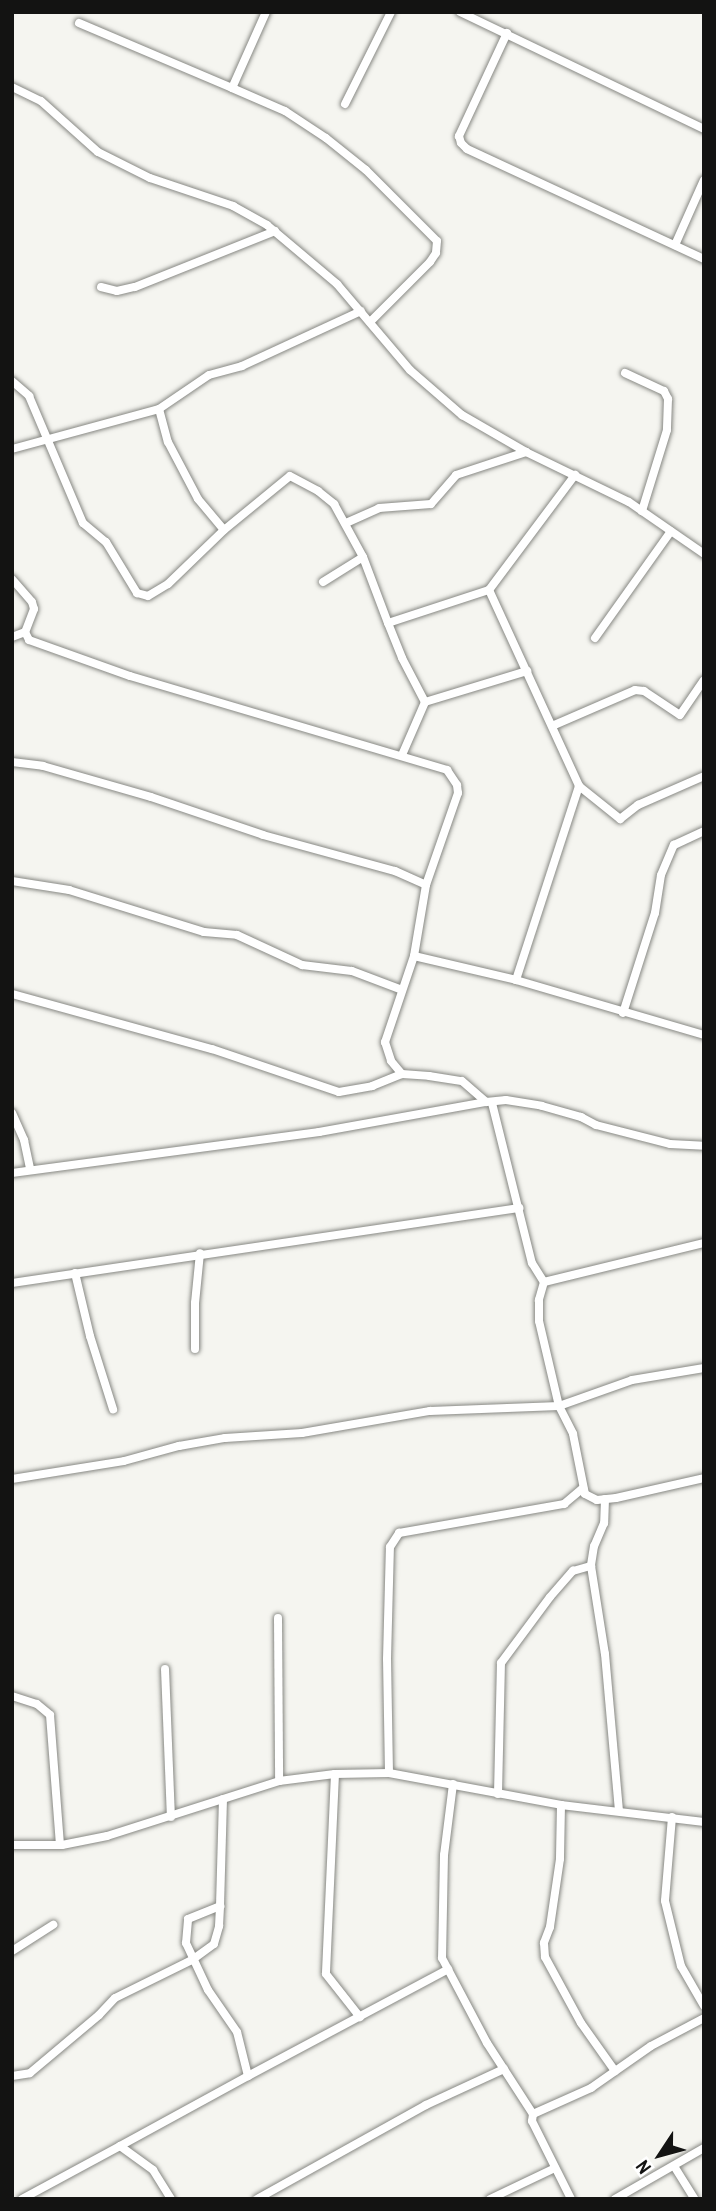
<!DOCTYPE html>
<html>
<head>
<meta charset="utf-8">
<style>
  body { margin:0 }
  #map { position:relative; width:716px; height:2211px; overflow:hidden; background:#f5f5f0; font-family:"Archivo Narrow",sans-serif }
  div>[style] { position:absolute }
  [style*='--x'] { left:calc(var(--x)*1px); top:calc(var(--y)*1px); width:calc(var(--w)*1px); rotate:calc(var(--a)*1deg) }
  .roads { filter:drop-shadow(0 0 2px #878883) drop-shadow(0 0 2px #878883) }
  .minor>* { height:8px; margin:-4px; padding:0 4px; transform-origin:4px; border-radius:4px; background:#fff }
  span { translate:-50% -50%; white-space:nowrap; text-align:center; line-height:1.15; -webkit-text-stroke:5px #fff; paint-order:stroke }
  .frame { position:absolute; inset:0; border:14px solid #131312; pointer-events:none }
  .north { position:absolute; left:625px; top:2120px; width:70px; height:70px; -webkit-text-stroke:5px #fff; paint-order:stroke; rotate:234deg; font-size:19px; font-weight:700; line-height:28px; text-align:center; color:#131312 }
  .north::after { content:''; display:block; margin:auto; width:24px; height:32px; background:#131312; clip-path:polygon(50% 0,100% 100%,50% 72%,0 100%) }
</style>
</head>
<body>
<div id="map">
  <div class="roads">
    <div class="minor">
      <div style="--x:266;--y:12;--w:83;--a:114.1"></div>
      <div style="--x:232;--y:88;--w:58;--a:23.5"></div>
      <div style="--x:285;--y:111;--w:49;--a:33.4"></div>
      <div style="--x:326;--y:138;--w:51;--a:38.7"></div>
      <div style="--x:366;--y:170;--w:100;--a:45"></div>
      <div style="--x:437;--y:241;--w:12;--a:95"></div>
      <div style="--x:436;--y:253;--w:11;--a:124"></div>
      <div style="--x:430;--y:262;--w:85;--a:135"></div>
      <div style="--x:460;--y:12;--w:271;--a:25.6"></div>
      <div style="--x:79;--y:23;--w:166;--a:23"></div>
      <div style="--x:507;--y:33;--w:114;--a:115"></div>
      <div style="--x:459;--y:136;--w:7;--a:74"></div>
      <div style="--x:461;--y:143;--w:8;--a:45"></div>
      <div style="--x:467;--y:149;--w:261;--a:24.9"></div>
      <div style="--x:12;--y:87;--w:32;--a:26"></div>
      <div style="--x:41;--y:101;--w:76;--a:41.8"></div>
      <div style="--x:98;--y:152;--w:58;--a:26.6"></div>
      <div style="--x:150;--y:178;--w:88;--a:18.6"></div>
      <div style="--x:233;--y:206;--w:39;--a:29"></div>
      <div style="--x:267;--y:225;--w:92;--a:40.1"></div>
      <div style="--x:337;--y:284;--w:113;--a:49.7"></div>
      <div style="--x:410;--y:370;--w:69;--a:40.9"></div>
      <div style="--x:462;--y:415;--w:74;--a:30"></div>
      <div style="--x:526;--y:452;--w:114;--a:25.9"></div>
      <div style="--x:629;--y:502;--w:91;--a:34.7"></div>
      <div style="--x:345;--y:104;--w:103;--a:-63.4"></div>
      <div style="--x:675;--y:245;--w:71;--a:-66"></div>
      <div style="--x:101;--y:287;--w:16;--a:14"></div>
      <div style="--x:117;--y:291;--w:18;--a:-13"></div>
      <div style="--x:135;--y:287;--w:151;--a:-21.8"></div>
      <div style="--x:625;--y:373;--w:43;--a:24.8"></div>
      <div style="--x:664;--y:391;--w:9;--a:63"></div>
      <div style="--x:668;--y:399;--w:31;--a:92"></div>
      <div style="--x:667;--y:430;--w:85;--a:107.2"></div>
      <div style="--x:12;--y:381;--w:23;--a:41"></div>
      <div style="--x:29;--y:396;--w:138;--a:67"></div>
      <div style="--x:83;--y:523;--w:30;--a:40"></div>
      <div style="--x:106;--y:542;--w:60;--a:58.7"></div>
      <div style="--x:137;--y:593;--w:11;--a:15"></div>
      <div style="--x:148;--y:596;--w:23;--a:-31"></div>
      <div style="--x:168;--y:584;--w:78;--a:-44"></div>
      <div style="--x:159;--y:409;--w:34;--a:75"></div>
      <div style="--x:168;--y:442;--w:64;--a:62.2"></div>
      <div style="--x:198;--y:499;--w:40;--a:50"></div>
      <div style="--x:224;--y:530;--w:85;--a:-39.3"></div>
      <div style="--x:290;--y:476;--w:32;--a:28"></div>
      <div style="--x:318;--y:491;--w:21;--a:39"></div>
      <div style="--x:334;--y:504;--w:60;--a:61.3"></div>
      <div style="--x:363;--y:557;--w:71;--a:69.3"></div>
      <div style="--x:388;--y:623;--w:106;--a:-18.1"></div>
      <div style="--x:489;--y:590;--w:216;--a:65.3"></div>
      <div style="--x:579;--y:786;--w:53;--a:38.8"></div>
      <div style="--x:620;--y:819;--w:23;--a:-38"></div>
      <div style="--x:638;--y:805;--w:72;--a:-23.7"></div>
      <div style="--x:12;--y:449;--w:152;--a:-15.2"></div>
      <div style="--x:159;--y:409;--w:60;--a:-34.2"></div>
      <div style="--x:209;--y:375;--w:34;--a:-15"></div>
      <div style="--x:242;--y:366;--w:131;--a:-24.8"></div>
      <div style="--x:346;--y:523;--w:36;--a:-24"></div>
      <div style="--x:379;--y:508;--w:52;--a:-4.4"></div>
      <div style="--x:431;--y:504;--w:38;--a:-49"></div>
      <div style="--x:456;--y:475;--w:74;--a:-18.2"></div>
      <div style="--x:12;--y:579;--w:30;--a:49"></div>
      <div style="--x:32;--y:602;--w:7;--a:74"></div>
      <div style="--x:34;--y:609;--w:25;--a:111"></div>
      <div style="--x:25;--y:632;--w:9;--a:63"></div>
      <div style="--x:29;--y:640;--w:107;--a:19.6"></div>
      <div style="--x:130;--y:676;--w:331;--a:16.5"></div>
      <div style="--x:447;--y:770;--w:18;--a:56"></div>
      <div style="--x:457;--y:785;--w:8;--a:83"></div>
      <div style="--x:458;--y:793;--w:97;--a:109.2"></div>
      <div style="--x:426;--y:885;--w:72;--a:99.6"></div>
      <div style="--x:414;--y:956;--w:91;--a:108.6"></div>
      <div style="--x:385;--y:1042;--w:20;--a:72"></div>
      <div style="--x:391;--y:1061;--w:17;--a:50"></div>
      <div style="--x:323;--y:582;--w:47;--a:-32"></div>
      <div style="--x:489;--y:590;--w:144;--a:-53.2"></div>
      <div style="--x:388;--y:623;--w:38;--a:68"></div>
      <div style="--x:402;--y:658;--w:50;--a:62.4"></div>
      <div style="--x:425;--y:702;--w:107;--a:-16.9"></div>
      <div style="--x:12;--y:637;--w:14;--a:-21"></div>
      <div style="--x:595;--y:638;--w:131;--a:-54.6"></div>
      <div style="--x:552;--y:726;--w:90;--a:-23.4"></div>
      <div style="--x:635;--y:690;--w:9;--a:6"></div>
      <div style="--x:644;--y:691;--w:43;--a:33.7"></div>
      <div style="--x:680;--y:715;--w:42;--a:-55.6"></div>
      <div style="--x:402;--y:755;--w:58;--a:-66.5"></div>
      <div style="--x:12;--y:762;--w:31;--a:7"></div>
      <div style="--x:43;--y:766;--w:112;--a:16"></div>
      <div style="--x:151;--y:797;--w:118;--a:18.7"></div>
      <div style="--x:263;--y:835;--w:137;--a:15.3"></div>
      <div style="--x:395;--y:871;--w:34;--a:24"></div>
      <div style="--x:579;--y:786;--w:204;--a:108"></div>
      <div style="--x:516;--y:980;--w:196;--a:16.3"></div>
      <div style="--x:12;--y:881;--w:58;--a:9"></div>
      <div style="--x:69;--y:890;--w:141;--a:17.3"></div>
      <div style="--x:204;--y:932;--w:33;--a:5"></div>
      <div style="--x:237;--y:935;--w:72;--a:24.8"></div>
      <div style="--x:302;--y:965;--w:50;--a:6.8"></div>
      <div style="--x:352;--y:971;--w:53;--a:20.8"></div>
      <div style="--x:414;--y:956;--w:105;--a:13.2"></div>
      <div style="--x:12;--y:994;--w:207;--a:15.4"></div>
      <div style="--x:212;--y:1049;--w:134;--a:18.7"></div>
      <div style="--x:339;--y:1092;--w:34;--a:-10"></div>
      <div style="--x:372;--y:1086;--w:32;--a:-22"></div>
      <div style="--x:402;--y:1074;--w:27;--a:4"></div>
      <div style="--x:429;--y:1076;--w:33;--a:9"></div>
      <div style="--x:462;--y:1081;--w:32;--a:41"></div>
      <div style="--x:486;--y:1102;--w:20;--a:-6"></div>
      <div style="--x:506;--y:1100;--w:36;--a:9"></div>
      <div style="--x:542;--y:1106;--w:41;--a:15.8"></div>
      <div style="--x:581;--y:1117;--w:17;--a:28"></div>
      <div style="--x:596;--y:1125;--w:76;--a:14.4"></div>
      <div style="--x:670;--y:1144;--w:34;--a:3"></div>
      <div style="--x:623;--y:1013;--w:105;--a:-72.3"></div>
      <div style="--x:655;--y:913;--w:38;--a:-81"></div>
      <div style="--x:661;--y:875;--w:33;--a:-67"></div>
      <div style="--x:674;--y:845;--w:33;--a:-25"></div>
      <div style="--x:492;--y:1103;--w:165;--a:76"></div>
      <div style="--x:532;--y:1263;--w:22;--a:58"></div>
      <div style="--x:12;--y:1113;--w:30;--a:66"></div>
      <div style="--x:24;--y:1140;--w:30;--a:78"></div>
      <div style="--x:12;--y:1173;--w:310;--a:-7.6"></div>
      <div style="--x:319;--y:1132;--w:170;--a:-10.2"></div>
      <div style="--x:75;--y:1273;--w:65;--a:76.6"></div>
      <div style="--x:90;--y:1336;--w:77;--a:72.5"></div>
      <div style="--x:544;--y:1282;--w:19;--a:106"></div>
      <div style="--x:539;--y:1300;--w:21;--a:90"></div>
      <div style="--x:539;--y:1321;--w:87;--a:76.8"></div>
      <div style="--x:559;--y:1406;--w:31;--a:63"></div>
      <div style="--x:573;--y:1434;--w:61;--a:78.7"></div>
      <div style="--x:585;--y:1494;--w:13;--a:27"></div>
      <div style="--x:597;--y:1500;--w:19;--a:-6"></div>
      <div style="--x:616;--y:1498;--w:90;--a:-12.8"></div>
      <div style="--x:544;--y:1282;--w:165;--a:-13.7"></div>
      <div style="--x:12;--y:1283;--w:513;--a:-8.41"></div>
      <div style="--x:195;--y:1349;--w:46;--a:-90"></div>
      <div style="--x:195;--y:1303;--w:50;--a:-84.3"></div>
      <div style="--x:12;--y:1479;--w:113;--a:-9.1"></div>
      <div style="--x:124;--y:1461;--w:57;--a:-15.3"></div>
      <div style="--x:179;--y:1446;--w:47;--a:-9.9"></div>
      <div style="--x:225;--y:1438;--w:77;--a:-3.7"></div>
      <div style="--x:302;--y:1433;--w:130;--a:-9.8"></div>
      <div style="--x:430;--y:1411;--w:129;--a:-2.2"></div>
      <div style="--x:559;--y:1406;--w:77;--a:-19.6"></div>
      <div style="--x:632;--y:1380;--w:73;--a:-9.5"></div>
      <div style="--x:605;--y:1499;--w:24;--a:92"></div>
      <div style="--x:604;--y:1523;--w:25;--a:113"></div>
      <div style="--x:594;--y:1546;--w:20;--a:99"></div>
      <div style="--x:591;--y:1566;--w:89;--a:81"></div>
      <div style="--x:605;--y:1654;--w:157;--a:84.9"></div>
      <div style="--x:278;--y:1618;--w:163;--a:89.6"></div>
      <div style="--x:165;--y:1669;--w:148;--a:87.7"></div>
      <div style="--x:12;--y:1696;--w:26;--a:18"></div>
      <div style="--x:37;--y:1704;--w:17;--a:40"></div>
      <div style="--x:50;--y:1715;--w:130;--a:85.6"></div>
      <div style="--x:389;--y:1773;--w:114;--a:-91"></div>
      <div style="--x:387;--y:1659;--w:112;--a:-88.5"></div>
      <div style="--x:390;--y:1547;--w:17;--a:-57"></div>
      <div style="--x:399;--y:1533;--w:168;--a:-10"></div>
      <div style="--x:564;--y:1504;--w:25;--a:-40"></div>
      <div style="--x:335;--y:1774;--w:200;--a:92.6"></div>
      <div style="--x:326;--y:1974;--w:55;--a:51.7"></div>
      <div style="--x:453;--y:1784;--w:72;--a:97.2"></div>
      <div style="--x:444;--y:1855;--w:103;--a:91.1"></div>
      <div style="--x:442;--y:1958;--w:96;--a:62.1"></div>
      <div style="--x:487;--y:2043;--w:85;--a:57.1"></div>
      <div style="--x:533;--y:2114;--w:7;--a:98"></div>
      <div style="--x:532;--y:2121;--w:87;--a:63.4"></div>
      <div style="--x:498;--y:1794;--w:131;--a:-88.7"></div>
      <div style="--x:501;--y:1663;--w:82;--a:-53.4"></div>
      <div style="--x:550;--y:1597;--w:35;--a:-49"></div>
      <div style="--x:573;--y:1571;--w:19;--a:-16"></div>
      <div style="--x:561;--y:1805;--w:54;--a:91.1"></div>
      <div style="--x:560;--y:1859;--w:69;--a:98.4"></div>
      <div style="--x:550;--y:1927;--w:17;--a:111"></div>
      <div style="--x:544;--y:1943;--w:14;--a:86"></div>
      <div style="--x:545;--y:1957;--w:75;--a:61.4"></div>
      <div style="--x:581;--y:2023;--w:59;--a:54.7"></div>
      <div style="--x:672;--y:1817;--w:84;--a:94.8"></div>
      <div style="--x:665;--y:1901;--w:67;--a:76.2"></div>
      <div style="--x:681;--y:1966;--w:46;--a:60.1"></div>
      <div style="--x:12;--y:1845;--w:50;--a:0"></div>
      <div style="--x:62;--y:1845;--w:46;--a:-11.3"></div>
      <div style="--x:107;--y:1836;--w:181;--a:-17.7"></div>
      <div style="--x:279;--y:1781;--w:56;--a:-7.1"></div>
      <div style="--x:335;--y:1774;--w:54;--a:-1.1"></div>
      <div style="--x:389;--y:1773;--w:175;--a:10.5"></div>
      <div style="--x:561;--y:1805;--w:144;--a:6.8"></div>
      <div style="--x:12;--y:1951;--w:49;--a:-32.4"></div>
      <div style="--x:12;--y:2076;--w:18;--a:-9"></div>
      <div style="--x:30;--y:2073;--w:90;--a:-40"></div>
      <div style="--x:99;--y:2015;--w:23;--a:-47"></div>
      <div style="--x:115;--y:1998;--w:86;--a:-26.3"></div>
      <div style="--x:192;--y:1960;--w:27;--a:-36"></div>
      <div style="--x:214;--y:1944;--w:19;--a:-74"></div>
      <div style="--x:219;--y:1926;--w:20;--a:-87"></div>
      <div style="--x:248;--y:2076;--w:227;--a:-28.1"></div>
      <div style="--x:533;--y:2114;--w:64;--a:-24.1"></div>
      <div style="--x:591;--y:2088;--w:73;--a:-35"></div>
      <div style="--x:651;--y:2046;--w:60;--a:-27.8"></div>
      <div style="--x:120;--y:2146;--w:146;--a:-28.7"></div>
      <div style="--x:248;--y:2076;--w:45;--a:-104"></div>
      <div style="--x:237;--y:2032;--w:51;--a:-124.6"></div>
      <div style="--x:208;--y:1990;--w:52;--a:-115.1"></div>
      <div style="--x:186;--y:1943;--w:24;--a:-85"></div>
      <div style="--x:188;--y:1919;--w:35;--a:-22"></div>
      <div style="--x:220;--y:1906;--w:107;--a:-88.4"></div>
      <div style="--x:674;--y:2166;--w:39;--a:58"></div>
      <div style="--x:22;--y:2199;--w:111;--a:-28.4"></div>
      <div style="--x:120;--y:2146;--w:41;--a:36"></div>
      <div style="--x:153;--y:2170;--w:34;--a:58"></div>
      <div style="--x:257;--y:2199;--w:193;--a:-29.1"></div>
      <div style="--x:426;--y:2105;--w:86;--a:-24.8"></div>
      <div style="--x:490;--y:2199;--w:72;--a:-25.5"></div>
      <div style="--x:615;--y:2199;--w:103;--a:-29.8"></div>
    </div>
  </div>
  <div class="frame"></div>
  <div class="north">N</div>
</div>
</body>
</html>
